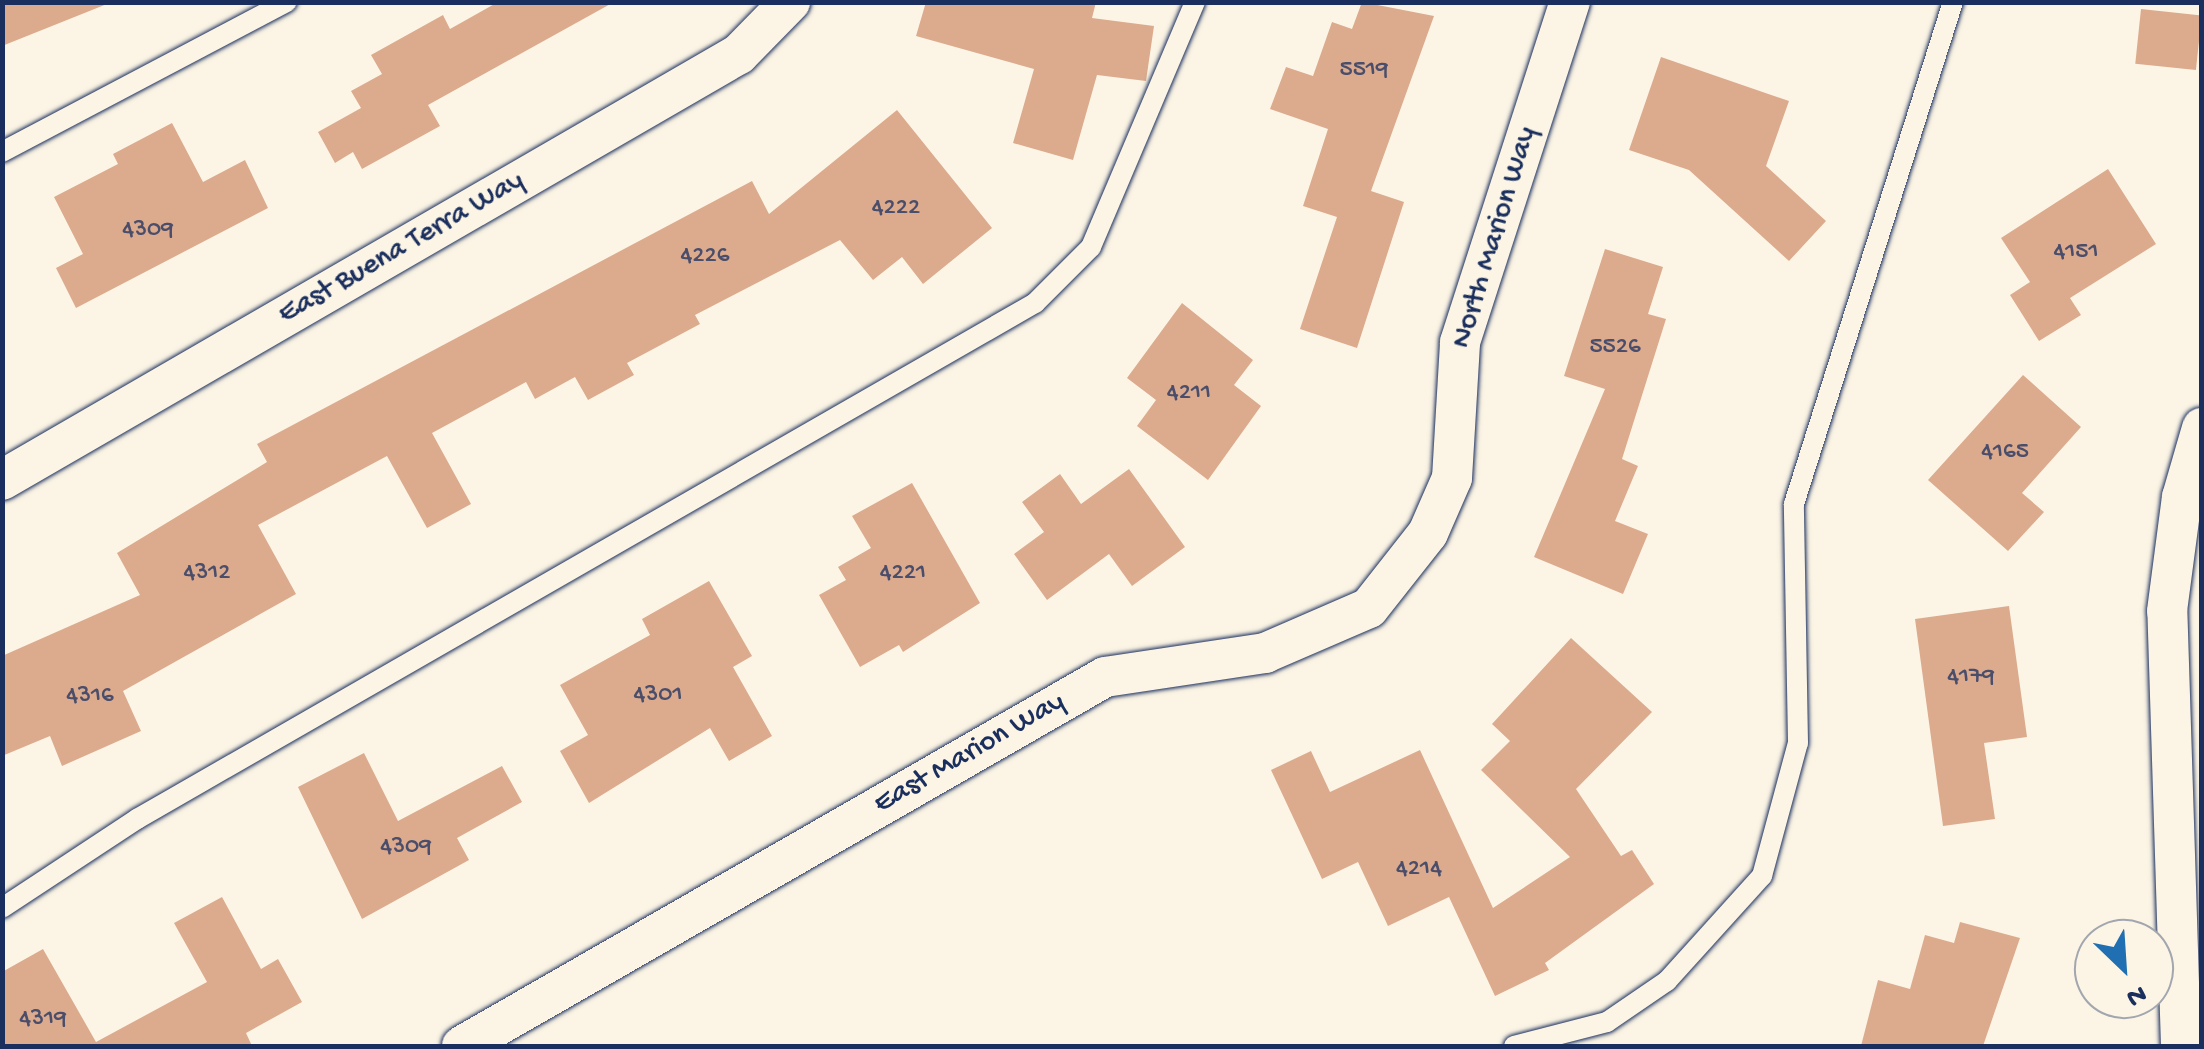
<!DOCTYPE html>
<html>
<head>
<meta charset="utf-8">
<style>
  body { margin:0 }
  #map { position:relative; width:2204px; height:1049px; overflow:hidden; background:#fcf5e5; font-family:"Gochi Hand",sans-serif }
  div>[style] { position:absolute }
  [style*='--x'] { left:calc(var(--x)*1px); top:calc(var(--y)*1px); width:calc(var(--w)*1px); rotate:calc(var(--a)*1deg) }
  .building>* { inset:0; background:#dcab8e; transform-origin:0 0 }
  .roads { filter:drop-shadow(0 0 2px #1b2f5e) drop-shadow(0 0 2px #1b2f5e) }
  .lane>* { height:20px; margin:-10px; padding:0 10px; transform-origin:10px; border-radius:10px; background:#fcf5e5 }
  .street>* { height:40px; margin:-20px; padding:0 20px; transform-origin:20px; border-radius:20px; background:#fcf5e5 }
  span { translate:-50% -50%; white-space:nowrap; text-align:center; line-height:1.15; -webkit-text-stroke:8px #fcf5e5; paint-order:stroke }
  .number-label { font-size:25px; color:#4b4e6a }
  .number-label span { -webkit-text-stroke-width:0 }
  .street-label { font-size:30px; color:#1b2f5e }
  .frame { position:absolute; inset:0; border:5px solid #1b2f5e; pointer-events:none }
  .north { position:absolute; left:2074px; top:919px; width:100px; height:100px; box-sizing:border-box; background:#fcf5e5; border:2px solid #a2a6af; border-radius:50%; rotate:155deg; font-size:28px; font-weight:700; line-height:40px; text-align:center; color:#1b2f5e }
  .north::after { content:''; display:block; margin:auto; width:35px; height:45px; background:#1f6fb2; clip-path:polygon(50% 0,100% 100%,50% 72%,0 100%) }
</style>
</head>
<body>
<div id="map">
  <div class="building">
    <div style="clip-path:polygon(2px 2px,107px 2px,107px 4px,2px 46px)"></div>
    <div style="clip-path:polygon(498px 2px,614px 2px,428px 105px,440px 126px,362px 169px,353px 152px,335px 163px,318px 132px,361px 108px,351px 91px,382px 74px,371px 55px,443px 15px,450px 29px)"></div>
    <div style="clip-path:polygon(926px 2px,1096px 2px,1092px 18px,1154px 26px,1146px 81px,1097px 75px,1073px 160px,1013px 143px,1034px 69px,916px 36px)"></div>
    <div style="clip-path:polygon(1362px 2px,1434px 16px,1371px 191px,1404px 202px,1357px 348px,1300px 329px,1337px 217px,1303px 206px,1328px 129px,1270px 109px,1286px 67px,1313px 76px,1332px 22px,1352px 29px)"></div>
    <div style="left:2141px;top:9px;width:61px;height:55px;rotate:6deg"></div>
    <div style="clip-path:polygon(1661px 57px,1789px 101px,1766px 166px,1826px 221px,1789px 261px,1689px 170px,1629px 150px)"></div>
    <div style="clip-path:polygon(897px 110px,992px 228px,923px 284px,902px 257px,873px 280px,840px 240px,695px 315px,700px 324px,627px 363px,634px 375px,588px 400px,575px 377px,535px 399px,526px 382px,432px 433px,471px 504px,427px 528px,387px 456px,258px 525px,296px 594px,123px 691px,141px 731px,62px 766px,50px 736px,2px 756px,2px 656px,140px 595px,117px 553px,267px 462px,257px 444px,752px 181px,769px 214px)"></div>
    <div style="clip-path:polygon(172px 123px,203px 182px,245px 160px,268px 208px,76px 308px,56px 268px,83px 254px,54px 197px,118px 164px,113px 154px)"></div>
    <div style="clip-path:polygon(2108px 169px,2156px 244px,2070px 298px,2081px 315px,2039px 341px,2010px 295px,2030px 282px,2001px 238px)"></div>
    <div style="clip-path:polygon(1605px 249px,1663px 267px,1648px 314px,1666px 319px,1622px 459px,1638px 466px,1615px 521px,1648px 534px,1623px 594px,1534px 557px,1605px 389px,1564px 376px)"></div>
    <div style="clip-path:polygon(1182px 303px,1253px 360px,1234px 385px,1261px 406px,1208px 480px,1137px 426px,1156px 400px,1127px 378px)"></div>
    <div style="clip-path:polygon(2023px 375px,2081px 427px,2022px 493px,2044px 512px,2008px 551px,1928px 480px)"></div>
    <div style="clip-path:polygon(1129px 469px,1185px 547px,1132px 586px,1109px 554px,1047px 600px,1014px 554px,1044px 532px,1022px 502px,1060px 474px,1081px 504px)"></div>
    <div style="clip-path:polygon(912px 483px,980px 603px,903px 652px,899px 645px,860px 667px,819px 595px,846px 580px,838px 567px,871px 548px,852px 516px)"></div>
    <div style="clip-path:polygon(709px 581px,752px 656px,733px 667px,772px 736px,729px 761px,710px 728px,589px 803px,560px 751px,588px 735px,560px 685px,650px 635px,642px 619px)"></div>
    <div style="clip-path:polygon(2009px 606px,2027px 737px,1984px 743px,1995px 819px,1943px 826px,1915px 619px)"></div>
    <div style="clip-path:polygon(1571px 638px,1652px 712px,1576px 789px,1621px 856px,1632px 850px,1654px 884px,1545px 963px,1549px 970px,1495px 996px,1449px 897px,1388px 926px,1358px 862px,1322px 879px,1271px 770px,1311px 751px,1330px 792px,1420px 750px,1493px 908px,1570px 857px,1481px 770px,1510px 741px,1492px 724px)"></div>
    <div style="clip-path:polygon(364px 753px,398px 821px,502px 766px,522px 802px,457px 838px,469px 860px,362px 919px,298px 787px)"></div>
    <div style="clip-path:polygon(222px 897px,261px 969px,278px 959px,302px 1002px,246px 1033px,252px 1046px,2px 1046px,2px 972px,43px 949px,96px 1042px,207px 982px,174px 923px)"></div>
    <div style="clip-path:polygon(1960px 922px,2020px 938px,1983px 1046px,1861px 1046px,1878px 980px,1910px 989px,1925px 935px,1954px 943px)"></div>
  </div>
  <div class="roads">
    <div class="lane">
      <div style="--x:2;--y:152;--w:322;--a:-27.8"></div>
      <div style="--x:2;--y:908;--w:162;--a:-33.4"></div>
      <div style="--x:137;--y:819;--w:1036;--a:-29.88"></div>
      <div style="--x:1035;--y:303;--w:79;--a:-45"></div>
      <div style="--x:1091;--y:247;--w:266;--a:-67"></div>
      <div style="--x:1514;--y:1046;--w:96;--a:-14.5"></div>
      <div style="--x:1607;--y:1022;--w:73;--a:-34.3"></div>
      <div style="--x:1667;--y:981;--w:142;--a:-47.9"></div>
      <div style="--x:1762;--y:876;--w:138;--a:-74.9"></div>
      <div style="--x:1798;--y:743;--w:239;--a:-91"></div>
      <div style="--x:1794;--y:504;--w:527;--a:-72.43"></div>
    </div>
    <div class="street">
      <div style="--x:2;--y:480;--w:851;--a:-30.03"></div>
      <div style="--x:739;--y:54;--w:73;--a:-45.6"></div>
      <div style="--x:462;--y:1046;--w:741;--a:-29.85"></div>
      <div style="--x:1105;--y:677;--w:162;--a:-8.5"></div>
      <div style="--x:1265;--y:653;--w:113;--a:-23.4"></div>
      <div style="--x:1369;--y:608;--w:95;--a:-51.8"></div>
      <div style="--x:1428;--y:533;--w:60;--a:-66.4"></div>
      <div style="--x:1452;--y:478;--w:136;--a:-86.6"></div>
      <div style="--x:1460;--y:342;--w:357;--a:-72.1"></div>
      <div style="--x:2181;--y:1046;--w:435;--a:-91.8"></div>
      <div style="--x:2167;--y:611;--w:115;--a:-82.5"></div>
      <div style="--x:2182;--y:497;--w:72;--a:-73.8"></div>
    </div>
  </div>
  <div class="number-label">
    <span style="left:1364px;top:71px">5519</span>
    <span style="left:896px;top:209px">4222</span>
    <span style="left:148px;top:231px">4309</span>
    <span style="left:2076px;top:253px">4151</span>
    <span style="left:705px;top:257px">4226</span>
    <span style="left:1615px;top:348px">5526</span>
    <span style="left:1189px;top:394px">4211</span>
    <span style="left:2005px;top:453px">4165</span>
    <span style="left:207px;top:574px">4312</span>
    <span style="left:903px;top:574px">4221</span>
    <span style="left:1971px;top:678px">4179</span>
    <span style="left:658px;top:696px">4301</span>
    <span style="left:90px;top:697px">4316</span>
    <span style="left:406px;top:848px">4309</span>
    <span style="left:1419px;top:870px">4214</span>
    <span style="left:43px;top:1020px">4319</span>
  </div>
  <div class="street-label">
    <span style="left:1496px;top:238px;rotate:-73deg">North Marion Way</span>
    <span style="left:402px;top:249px;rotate:-30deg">East Buena Terra Way</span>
    <span style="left:970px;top:754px;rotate:-30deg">East Marion Way</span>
  </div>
  <div class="frame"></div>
  <div class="north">N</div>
</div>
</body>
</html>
